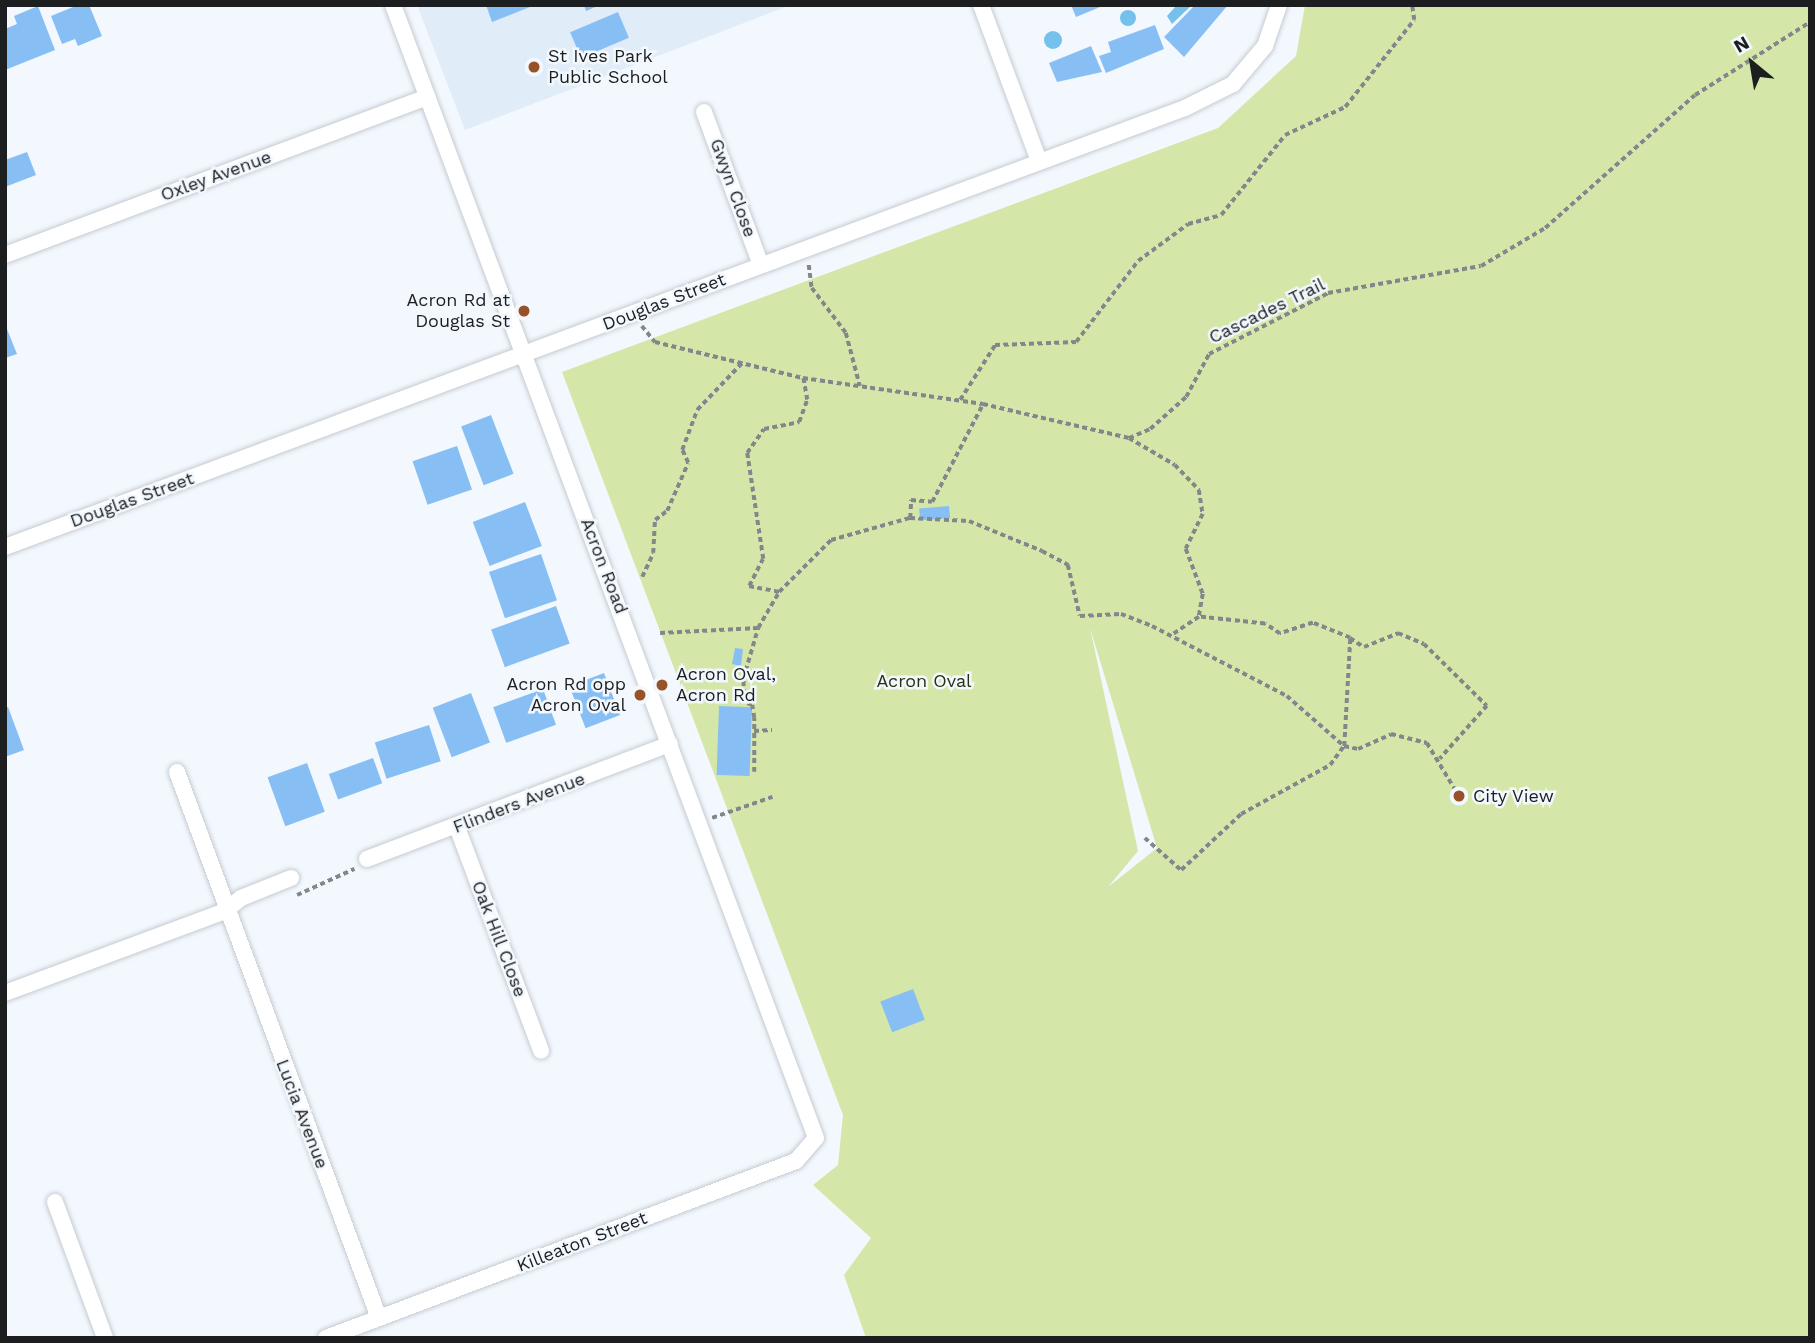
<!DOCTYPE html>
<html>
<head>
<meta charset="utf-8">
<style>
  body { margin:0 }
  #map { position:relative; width:1815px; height:1343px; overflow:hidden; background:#f2f8fe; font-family:"Work Sans",sans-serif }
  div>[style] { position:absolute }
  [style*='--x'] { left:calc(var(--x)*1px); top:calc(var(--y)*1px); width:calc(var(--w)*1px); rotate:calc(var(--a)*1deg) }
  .built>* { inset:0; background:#e0ecf8 }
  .green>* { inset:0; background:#d4e7a8 }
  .water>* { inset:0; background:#74c1eb }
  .round { border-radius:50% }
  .building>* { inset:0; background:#87bff5; transform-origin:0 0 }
  .path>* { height:3.5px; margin-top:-1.75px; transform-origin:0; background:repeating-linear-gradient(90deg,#83878b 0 5px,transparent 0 8.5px) }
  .roads { filter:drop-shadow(0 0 2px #c5cbd1) drop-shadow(0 0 2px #c5cbd1) }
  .minor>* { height:16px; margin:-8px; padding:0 8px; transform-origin:8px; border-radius:8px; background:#fff }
  .dots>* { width:19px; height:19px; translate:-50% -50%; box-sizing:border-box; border:4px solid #f2f8fe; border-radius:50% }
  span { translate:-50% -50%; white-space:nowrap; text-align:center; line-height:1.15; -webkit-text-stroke:5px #f2f8fe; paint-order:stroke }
  .poi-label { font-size:18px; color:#1c1e20 }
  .left { translate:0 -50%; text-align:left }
  .right { translate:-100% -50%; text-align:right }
  .street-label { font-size:18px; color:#1c1e20 }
  .park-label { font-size:18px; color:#293112 }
  .frame { position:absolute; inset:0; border:7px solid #1c1e20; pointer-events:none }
  .north { position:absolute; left:1717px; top:28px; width:70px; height:70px; -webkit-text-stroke:5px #f2f8fe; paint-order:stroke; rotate:330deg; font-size:19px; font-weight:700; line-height:28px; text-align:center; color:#1c1e20 }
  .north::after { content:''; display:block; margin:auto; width:24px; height:32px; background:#1c1e20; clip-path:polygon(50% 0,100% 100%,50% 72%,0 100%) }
</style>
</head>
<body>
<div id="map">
  <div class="built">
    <div style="clip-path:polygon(417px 5px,791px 5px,465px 130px)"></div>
  </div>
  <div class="green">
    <div style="clip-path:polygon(evenodd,1305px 5px,1810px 5px,1810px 1338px,866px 1338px,844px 1275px,871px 1238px,813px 1185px,838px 1165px,843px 1115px,562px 372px,1218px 128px,1296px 56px,1305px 5px,1090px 628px,1157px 848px,1108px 887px,1138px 851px,1090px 628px)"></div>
  </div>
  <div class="water">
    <div style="clip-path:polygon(1177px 5px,1192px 5px,1172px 24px,1167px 16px)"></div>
    <div class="round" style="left:1120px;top:10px;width:16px;height:16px"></div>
    <div class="round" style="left:1044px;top:31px;width:18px;height:18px"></div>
  </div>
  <div class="building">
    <div style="clip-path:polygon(78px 5px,89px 5px,102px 36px,78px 46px,75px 39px,62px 44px,51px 16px)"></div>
    <div style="clip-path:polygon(486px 5px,535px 5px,492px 22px)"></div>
    <div style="clip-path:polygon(584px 5px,600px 5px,586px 11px)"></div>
    <div style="clip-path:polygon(1071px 5px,1105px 5px,1076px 17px)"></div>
    <div style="clip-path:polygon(1195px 5px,1228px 5px,1184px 57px,1164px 37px)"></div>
    <div style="clip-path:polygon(38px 6px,55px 50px,5px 70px,5px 29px,17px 24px,14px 16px)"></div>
    <div style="left:618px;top:12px;width:28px;height:52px;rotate:67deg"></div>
    <div style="clip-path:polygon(1155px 25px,1164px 49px,1106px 73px,1099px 56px,1111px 52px,1108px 42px)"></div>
    <div style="clip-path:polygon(1091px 46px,1102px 72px,1057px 82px,1049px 63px)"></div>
    <div style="clip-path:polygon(27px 152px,36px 175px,5px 187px,5px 160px)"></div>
    <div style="clip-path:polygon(5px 324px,17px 354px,5px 358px)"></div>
    <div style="left:491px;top:415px;width:63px;height:32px;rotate:69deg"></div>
    <div style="left:457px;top:446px;width:46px;height:47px;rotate:71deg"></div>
    <div style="left:525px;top:502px;width:47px;height:56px;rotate:69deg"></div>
    <div style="left:949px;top:506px;width:12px;height:30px;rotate:85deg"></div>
    <div style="left:541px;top:554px;width:49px;height:55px;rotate:71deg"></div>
    <div style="left:556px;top:606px;width:40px;height:69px;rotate:70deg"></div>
    <div style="clip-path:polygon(735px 648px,743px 649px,741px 666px,732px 664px)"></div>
    <div style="left:604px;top:673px;width:45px;height:37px;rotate:69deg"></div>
    <div style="left:543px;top:689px;width:38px;height:53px;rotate:70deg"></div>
    <div style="left:471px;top:693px;width:53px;height:41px;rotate:69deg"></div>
    <div style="left:719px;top:706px;width:33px;height:69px;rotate:2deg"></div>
    <div style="clip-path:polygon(8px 707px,24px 750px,5px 757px,5px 708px)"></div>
    <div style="left:429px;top:725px;width:38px;height:57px;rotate:72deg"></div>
    <div style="left:373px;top:758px;width:27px;height:47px;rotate:70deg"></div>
    <div style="left:307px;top:763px;width:52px;height:42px;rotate:70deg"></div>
    <div style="left:913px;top:989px;width:33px;height:35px;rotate:69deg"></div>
  </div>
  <div class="path">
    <div style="--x:809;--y:265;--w:23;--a:83"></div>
    <div style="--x:812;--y:288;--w:56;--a:52.9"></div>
    <div style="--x:846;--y:333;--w:55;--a:75.2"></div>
    <div style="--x:642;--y:326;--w:21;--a:51"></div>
    <div style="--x:655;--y:342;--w:152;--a:13.7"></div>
    <div style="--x:803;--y:378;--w:182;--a:8.2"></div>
    <div style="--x:983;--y:404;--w:150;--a:13.1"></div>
    <div style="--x:1129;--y:438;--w:23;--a:-23"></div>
    <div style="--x:1150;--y:429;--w:48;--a:-41.6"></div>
    <div style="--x:1186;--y:397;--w:49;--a:-61.9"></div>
    <div style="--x:1209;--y:354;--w:134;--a:-27.1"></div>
    <div style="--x:1328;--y:293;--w:155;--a:-10"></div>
    <div style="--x:1481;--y:266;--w:74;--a:-30.7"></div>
    <div style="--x:1545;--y:228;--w:200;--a:-41.6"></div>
    <div style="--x:1695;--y:95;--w:136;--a:-32.4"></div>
    <div style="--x:960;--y:400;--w:65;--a:-57.5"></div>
    <div style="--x:995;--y:345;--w:81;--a:-2.1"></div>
    <div style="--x:1076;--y:342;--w:102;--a:-52.6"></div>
    <div style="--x:1138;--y:261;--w:62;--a:-36.5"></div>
    <div style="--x:1188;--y:224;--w:34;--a:-15"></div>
    <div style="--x:1221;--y:215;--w:102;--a:-51.3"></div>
    <div style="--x:1285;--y:135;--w:66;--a:-25"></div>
    <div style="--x:1345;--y:107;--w:111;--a:-51.6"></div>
    <div style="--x:1414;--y:20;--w:15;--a:-98"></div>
    <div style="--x:1129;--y:438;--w:53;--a:30.4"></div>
    <div style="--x:1175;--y:465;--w:35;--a:46"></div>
    <div style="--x:1199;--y:490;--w:24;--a:81"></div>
    <div style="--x:1203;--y:514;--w:39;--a:116"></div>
    <div style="--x:1186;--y:549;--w:48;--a:69.3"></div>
    <div style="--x:1203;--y:594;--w:23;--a:100"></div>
    <div style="--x:1199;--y:617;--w:32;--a:146"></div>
    <div style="--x:910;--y:518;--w:59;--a:2.9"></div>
    <div style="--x:969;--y:521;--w:79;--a:22.3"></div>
    <div style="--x:1042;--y:551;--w:30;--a:28"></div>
    <div style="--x:1068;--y:565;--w:52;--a:76.8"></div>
    <div style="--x:1080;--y:616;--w:41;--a:-2.8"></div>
    <div style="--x:1121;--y:614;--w:33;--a:21"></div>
    <div style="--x:1152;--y:626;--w:152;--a:27.4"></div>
    <div style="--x:1287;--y:696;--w:76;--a:41.3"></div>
    <div style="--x:1344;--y:746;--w:14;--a:12"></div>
    <div style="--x:1358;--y:749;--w:36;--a:-24"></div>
    <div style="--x:1391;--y:734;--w:37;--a:14"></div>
    <div style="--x:1427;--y:743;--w:62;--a:58.9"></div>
    <div style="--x:642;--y:577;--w:26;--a:-65"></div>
    <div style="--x:653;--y:553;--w:33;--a:-87"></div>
    <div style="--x:655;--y:520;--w:15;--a:-37"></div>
    <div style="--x:667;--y:511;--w:52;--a:-66.4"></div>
    <div style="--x:688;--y:463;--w:14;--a:-115"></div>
    <div style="--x:682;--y:450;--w:43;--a:-69.4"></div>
    <div style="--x:697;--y:410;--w:65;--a:-46.2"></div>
    <div style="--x:749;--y:586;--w:30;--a:-63"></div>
    <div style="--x:763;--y:559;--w:107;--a:-98.6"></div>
    <div style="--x:747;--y:453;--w:29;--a:-55"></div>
    <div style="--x:764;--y:429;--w:36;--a:-11"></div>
    <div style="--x:799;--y:422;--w:23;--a:-70"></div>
    <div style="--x:807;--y:400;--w:22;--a:-100"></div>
    <div style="--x:749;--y:586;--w:31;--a:11"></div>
    <div style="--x:660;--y:633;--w:98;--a:-2.9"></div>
    <div style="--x:1350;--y:638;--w:17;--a:33"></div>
    <div style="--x:1364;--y:647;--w:37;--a:-22"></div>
    <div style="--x:1398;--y:633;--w:28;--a:23"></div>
    <div style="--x:1424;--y:644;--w:88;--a:44.5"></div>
    <div style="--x:1487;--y:706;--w:71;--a:131.6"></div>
    <div style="--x:754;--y:731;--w:18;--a:-3"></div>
    <div style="--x:754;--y:772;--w:54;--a:-90"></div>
    <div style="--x:754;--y:718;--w:13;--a:-99"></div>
    <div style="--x:752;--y:705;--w:8;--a:-166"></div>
    <div style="--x:744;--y:703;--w:24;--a:-92"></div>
    <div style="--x:743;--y:679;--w:53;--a:-73.6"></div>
    <div style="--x:758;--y:628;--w:42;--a:-59.7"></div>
    <div style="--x:779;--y:592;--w:74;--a:-45"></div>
    <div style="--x:831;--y:540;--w:82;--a:-15.6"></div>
    <div style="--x:910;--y:518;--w:18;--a:-87"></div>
    <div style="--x:911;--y:500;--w:21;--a:5"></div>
    <div style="--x:932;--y:502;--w:110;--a:-62.5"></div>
    <div style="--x:712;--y:818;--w:64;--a:-19.3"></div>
    <div style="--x:1145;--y:838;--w:48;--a:41.6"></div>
    <div style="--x:1181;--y:870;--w:82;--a:-43"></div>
    <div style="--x:1241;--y:814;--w:102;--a:-28.8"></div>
    <div style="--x:1330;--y:765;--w:24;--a:-54"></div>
    <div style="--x:1344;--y:746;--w:108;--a:-86.8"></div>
    <div style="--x:1350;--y:638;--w:40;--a:-158"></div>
    <div style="--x:1313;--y:623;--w:35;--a:162"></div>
    <div style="--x:1280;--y:634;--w:18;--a:-146"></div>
    <div style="--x:1265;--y:624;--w:66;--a:-173.9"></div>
    <div style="--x:297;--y:895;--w:63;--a:-24.5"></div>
  </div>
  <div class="roads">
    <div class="minor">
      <div style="--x:981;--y:5;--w:166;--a:69.6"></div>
      <div style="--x:704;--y:112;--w:163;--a:69.6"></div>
      <div style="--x:5;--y:255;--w:451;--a:-20.5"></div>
      <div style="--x:5;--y:547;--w:1259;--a:-20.41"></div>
      <div style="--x:1185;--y:108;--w:54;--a:-26.6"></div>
      <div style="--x:1233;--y:84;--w:50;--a:-49.9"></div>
      <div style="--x:1265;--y:46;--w:43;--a:-71.1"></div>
      <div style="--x:177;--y:772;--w:582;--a:69.7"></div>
      <div style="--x:457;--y:827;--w:239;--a:69.4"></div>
      <div style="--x:367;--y:859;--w:324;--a:-20.8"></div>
      <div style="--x:5;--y:993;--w:235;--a:-20.4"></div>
      <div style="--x:225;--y:911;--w:21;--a:-39"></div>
      <div style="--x:241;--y:898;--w:54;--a:-21.8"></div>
      <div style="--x:55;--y:1202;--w:145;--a:69.8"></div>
      <div style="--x:326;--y:1338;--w:502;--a:-20.64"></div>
      <div style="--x:796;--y:1161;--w:30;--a:-49"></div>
      <div style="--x:816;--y:1138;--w:1209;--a:-110.47"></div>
    </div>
  </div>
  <div class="dots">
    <div style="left:534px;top:67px;background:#975227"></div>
    <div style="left:524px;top:311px;background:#975227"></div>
    <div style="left:662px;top:685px;background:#975227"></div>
    <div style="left:640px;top:695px;background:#975227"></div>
    <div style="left:1459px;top:796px;background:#975227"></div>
  </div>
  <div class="poi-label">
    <span class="left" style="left:548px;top:67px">St Ives Park<br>Public School</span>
    <span class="right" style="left:510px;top:311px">Acron Rd at<br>Douglas St</span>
    <span class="left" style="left:676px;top:685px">Acron Oval,<br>Acron Rd</span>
    <span class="right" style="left:626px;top:695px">Acron Rd opp<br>Acron Oval</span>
    <span class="left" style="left:1473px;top:796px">City View</span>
  </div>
  <div class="street-label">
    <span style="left:216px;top:176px;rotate:-20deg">Oxley Avenue</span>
    <span style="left:733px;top:188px;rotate:70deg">Gwyn Close</span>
    <span style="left:664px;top:302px;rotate:-21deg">Douglas Street</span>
    <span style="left:1267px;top:311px;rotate:-26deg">Cascades Trail</span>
    <span style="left:132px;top:500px;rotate:-20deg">Douglas Street</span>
    <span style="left:604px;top:566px;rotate:69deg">Acron Road</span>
    <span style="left:519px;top:803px;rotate:-21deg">Flinders Avenue</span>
    <span style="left:499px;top:939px;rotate:69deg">Oak Hill Close</span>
    <span style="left:302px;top:1114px;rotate:69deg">Lucia Avenue</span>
    <span style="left:582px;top:1242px;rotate:-21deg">Killeaton Street</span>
  </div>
  <div class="park-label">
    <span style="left:924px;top:681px">Acron Oval</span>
  </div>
  <div class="frame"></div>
  <div class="north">N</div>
</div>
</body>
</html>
